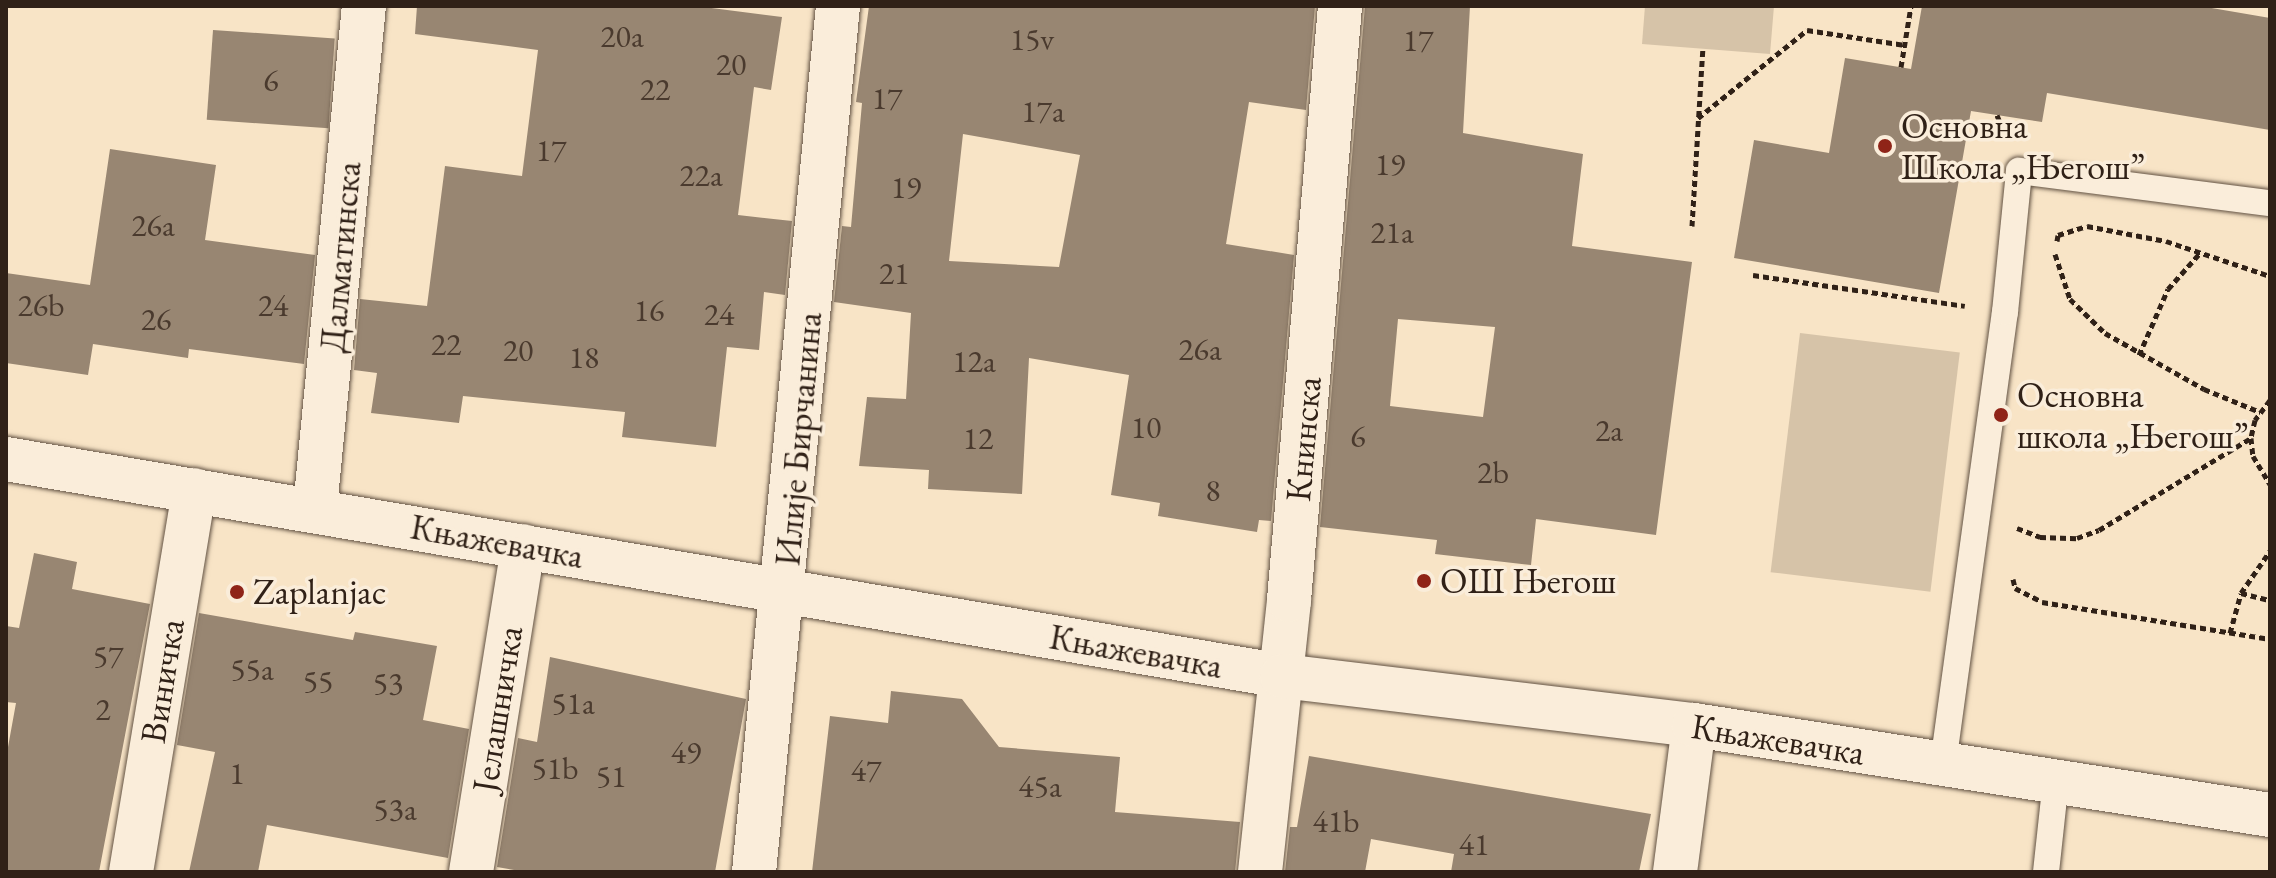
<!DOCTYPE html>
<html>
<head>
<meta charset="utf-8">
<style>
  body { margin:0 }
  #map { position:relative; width:2276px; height:878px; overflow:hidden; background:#f8e4c6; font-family:"EB Garamond",serif }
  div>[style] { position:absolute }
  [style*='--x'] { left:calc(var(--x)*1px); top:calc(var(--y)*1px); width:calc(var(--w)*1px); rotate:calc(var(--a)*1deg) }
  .green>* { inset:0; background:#d6c3a8; transform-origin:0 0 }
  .building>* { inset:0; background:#988672; transform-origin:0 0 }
  .path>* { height:5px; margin-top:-2.5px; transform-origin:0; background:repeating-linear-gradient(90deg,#302117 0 6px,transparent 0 10px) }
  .roads { filter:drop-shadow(0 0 2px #625243) drop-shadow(0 0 2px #625243) }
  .lane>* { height:26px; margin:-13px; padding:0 13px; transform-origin:13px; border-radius:13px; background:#faedda }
  .street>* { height:44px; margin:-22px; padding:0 22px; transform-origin:22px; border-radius:22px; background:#faedda }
  .secondary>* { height:44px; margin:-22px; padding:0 22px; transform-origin:22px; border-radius:22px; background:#faedda }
  .dots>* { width:22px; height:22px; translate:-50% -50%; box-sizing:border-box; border:4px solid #faedda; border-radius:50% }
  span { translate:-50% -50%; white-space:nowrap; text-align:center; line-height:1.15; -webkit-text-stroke:7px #faedda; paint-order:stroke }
  .number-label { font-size:32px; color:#4a3a2e }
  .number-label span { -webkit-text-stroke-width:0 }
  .poi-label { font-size:36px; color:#302117 }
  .left { translate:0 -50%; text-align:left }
  .street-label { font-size:36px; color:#302117 }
  .frame { position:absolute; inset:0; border:8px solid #302117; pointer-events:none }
</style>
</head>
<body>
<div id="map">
  <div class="green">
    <div style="clip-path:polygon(1645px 6px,1774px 6px,1770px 54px,1642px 44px)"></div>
    <div style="left:1800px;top:333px;width:161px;height:241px;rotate:7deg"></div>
  </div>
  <div class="building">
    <div style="clip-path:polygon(417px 6px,696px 6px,782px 17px,771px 90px,754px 87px,738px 215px,792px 221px,785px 295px,764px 292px,759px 350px,727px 347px,716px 447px,622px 437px,625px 412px,463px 396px,459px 423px,371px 413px,377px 373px,354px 370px,360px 299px,427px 306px,445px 166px,522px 176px,538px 50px,415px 34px)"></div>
    <div style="clip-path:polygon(evenodd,869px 6px,1315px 6px,1306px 110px,1249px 102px,1226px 244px,1294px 255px,1271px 521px,1259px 520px,1257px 532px,1158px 516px,1160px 503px,1111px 495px,1129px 375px,1029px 358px,1022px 494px,928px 489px,929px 470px,859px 466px,867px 397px,906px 399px,911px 313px,834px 302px,842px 226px,851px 227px,862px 103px,856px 102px,869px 6px,963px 134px,1080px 155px,1059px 267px,949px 261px,963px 134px)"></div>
    <div style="clip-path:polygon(evenodd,1365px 6px,1470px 6px,1463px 133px,1583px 154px,1572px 246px,1692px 262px,1656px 535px,1536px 519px,1531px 565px,1435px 554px,1437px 540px,1320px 527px,1365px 6px,1398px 319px,1495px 327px,1483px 417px,1390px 406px,1398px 319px)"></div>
    <div style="clip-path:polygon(1922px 6px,2200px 6px,2270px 18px,2270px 130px,2047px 93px,2042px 122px,1971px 111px,1939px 293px,1734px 258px,1754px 140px,1829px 153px,1845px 58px,1911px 69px)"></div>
    <div style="left:213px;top:30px;width:122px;height:90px;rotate:4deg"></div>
    <div style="clip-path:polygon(110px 149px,216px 165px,205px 240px,315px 255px,304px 364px,189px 349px,188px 358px,93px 344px,88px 375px,6px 363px,6px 273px,90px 285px)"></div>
    <div style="clip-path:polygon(34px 553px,77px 562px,72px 589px,150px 604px,99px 872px,6px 872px,6px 758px,16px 703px,6px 702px,6px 626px,19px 628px)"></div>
    <div style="clip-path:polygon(199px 613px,353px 640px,355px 632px,437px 646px,423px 720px,469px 729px,448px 858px,267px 825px,258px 872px,189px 872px,215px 752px,177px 745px)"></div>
    <div style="clip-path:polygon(550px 657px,746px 699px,715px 872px,526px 872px,497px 867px,518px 738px,537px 742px)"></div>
    <div style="clip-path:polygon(891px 691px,962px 699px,999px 747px,1120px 757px,1115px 812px,1240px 822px,1235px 872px,812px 872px,830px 716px,888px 723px)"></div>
    <div style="clip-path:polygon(1309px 756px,1651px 814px,1639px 872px,1451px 872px,1454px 854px,1371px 839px,1365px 872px,1285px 872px,1290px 827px,1297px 827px)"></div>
  </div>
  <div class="path">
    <div style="--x:1901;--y:67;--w:62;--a:-80.7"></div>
    <div style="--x:1997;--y:115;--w:18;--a:68"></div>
    <div style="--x:1698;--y:118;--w:140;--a:-38.9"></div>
    <div style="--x:1807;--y:30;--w:99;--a:8.7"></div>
    <div style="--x:1692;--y:226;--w:178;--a:-86.5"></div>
    <div style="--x:2057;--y:241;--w:6;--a:-81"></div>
    <div style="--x:2058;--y:235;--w:30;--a:-17"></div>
    <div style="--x:2087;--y:226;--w:80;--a:10.8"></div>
    <div style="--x:2166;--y:241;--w:110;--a:18.6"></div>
    <div style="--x:2055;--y:254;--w:47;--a:71.6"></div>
    <div style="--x:2070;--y:299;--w:49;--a:44.2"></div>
    <div style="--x:2105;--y:333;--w:114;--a:29.5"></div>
    <div style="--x:2204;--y:389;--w:61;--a:22.3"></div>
    <div style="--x:1753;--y:275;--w:214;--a:8.3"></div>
    <div style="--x:2139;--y:355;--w:72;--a:-66.3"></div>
    <div style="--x:2168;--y:289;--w:48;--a:-48.4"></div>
    <div style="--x:2270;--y:400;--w:25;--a:127"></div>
    <div style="--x:2255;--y:420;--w:18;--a:103"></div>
    <div style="--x:2251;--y:438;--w:18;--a:84"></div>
    <div style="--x:2253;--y:456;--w:33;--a:59"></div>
    <div style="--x:2017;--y:528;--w:25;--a:21"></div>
    <div style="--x:2040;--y:537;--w:37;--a:2"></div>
    <div style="--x:2077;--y:538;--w:23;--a:-20"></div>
    <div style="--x:2099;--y:530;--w:178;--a:-31.2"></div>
    <div style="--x:2013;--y:579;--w:9;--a:77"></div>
    <div style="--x:2015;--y:588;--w:30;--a:27"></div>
    <div style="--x:2042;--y:602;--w:231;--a:9.2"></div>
    <div style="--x:2241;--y:593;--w:51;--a:-55.4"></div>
    <div style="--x:2230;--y:633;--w:41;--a:-74.6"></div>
    <div style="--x:2241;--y:593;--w:30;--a:14"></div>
  </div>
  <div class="roads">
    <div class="lane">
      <div style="--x:1943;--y:764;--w:456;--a:-82.2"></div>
      <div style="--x:2005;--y:312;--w:142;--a:-84.3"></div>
      <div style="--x:2019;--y:171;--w:253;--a:7.3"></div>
      <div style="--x:2046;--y:872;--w:93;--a:-83.8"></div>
    </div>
    <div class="street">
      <div style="--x:315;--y:508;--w:504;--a:-84.43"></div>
      <div style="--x:131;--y:872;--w:387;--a:-80.6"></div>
      <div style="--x:471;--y:872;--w:330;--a:-80.9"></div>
      <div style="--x:754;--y:872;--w:870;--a:-84.46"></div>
      <div style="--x:1260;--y:872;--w:274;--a:-83.9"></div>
      <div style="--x:1289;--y:600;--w:596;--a:-85.09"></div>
      <div style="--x:1675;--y:872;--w:148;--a:-82.6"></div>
    </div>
    <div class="secondary">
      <div style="--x:6;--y:459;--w:1294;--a:9.65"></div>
      <div style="--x:1282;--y:676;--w:415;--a:6.8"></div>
      <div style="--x:1694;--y:725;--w:583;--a:8.88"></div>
    </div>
  </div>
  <div class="dots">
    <div style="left:1885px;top:146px;background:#8f2418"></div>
    <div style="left:2001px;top:415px;background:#8f2418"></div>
    <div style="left:1424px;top:581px;background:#8f2418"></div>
    <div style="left:237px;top:592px;background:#8f2418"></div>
  </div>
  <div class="number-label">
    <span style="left:622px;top:36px">20a</span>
    <span style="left:1032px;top:39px">15v</span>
    <span style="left:1418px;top:40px">17</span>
    <span style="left:731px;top:64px">20</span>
    <span style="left:271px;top:80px">6</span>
    <span style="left:655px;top:89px">22</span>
    <span style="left:887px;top:98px">17</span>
    <span style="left:1043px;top:111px">17a</span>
    <span style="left:551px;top:150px">17</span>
    <span style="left:1390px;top:164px">19</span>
    <span style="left:701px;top:175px">22a</span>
    <span style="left:906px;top:187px">19</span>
    <span style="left:153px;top:225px">26a</span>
    <span style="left:1392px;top:232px">21a</span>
    <span style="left:894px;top:273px">21</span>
    <span style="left:41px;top:305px">26b</span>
    <span style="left:273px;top:305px">24</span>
    <span style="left:649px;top:310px">16</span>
    <span style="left:719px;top:314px">24</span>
    <span style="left:156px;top:319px">26</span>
    <span style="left:446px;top:344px">22</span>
    <span style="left:1200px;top:349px">26a</span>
    <span style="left:518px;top:350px">20</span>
    <span style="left:584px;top:357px">18</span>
    <span style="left:974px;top:361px">12a</span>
    <span style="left:1146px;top:427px">10</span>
    <span style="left:1609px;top:430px">2a</span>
    <span style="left:1358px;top:436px">6</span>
    <span style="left:978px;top:438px">12</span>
    <span style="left:1493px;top:472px">2b</span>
    <span style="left:1213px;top:490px">8</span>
    <span style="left:108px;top:656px">57</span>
    <span style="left:252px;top:669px">55a</span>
    <span style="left:318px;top:681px">55</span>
    <span style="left:388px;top:683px">53</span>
    <span style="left:573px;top:703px">51a</span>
    <span style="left:103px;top:709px">2</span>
    <span style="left:686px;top:752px">49</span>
    <span style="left:555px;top:768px">51b</span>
    <span style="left:866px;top:770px">47</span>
    <span style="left:237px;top:773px">1</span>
    <span style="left:611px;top:776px">51</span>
    <span style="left:1040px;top:786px">45a</span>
    <span style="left:395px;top:809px">53a</span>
    <span style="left:1336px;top:821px">41b</span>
    <span style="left:1474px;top:844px">41</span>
  </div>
  <div class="poi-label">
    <span class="left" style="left:1901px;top:146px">Основна<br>Школа „Његош”</span>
    <span class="left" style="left:2017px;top:415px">Основна<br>школа „Његош”</span>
    <span class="left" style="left:1440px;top:581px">ОШ Његош</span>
    <span class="left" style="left:253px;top:592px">Zaplanjac</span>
  </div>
  <div class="street-label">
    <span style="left:340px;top:257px;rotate:-85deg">Далматинска</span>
    <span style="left:798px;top:439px;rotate:-85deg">Илије Бирчанина</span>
    <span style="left:1303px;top:439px;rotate:-85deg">Книнска</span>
    <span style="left:497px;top:541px;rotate:10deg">Књажевачка</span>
    <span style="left:1136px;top:651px;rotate:10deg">Књажевачка</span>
    <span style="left:162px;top:681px;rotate:-81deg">Виничка</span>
    <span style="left:497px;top:709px;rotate:-81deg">Јелашничка</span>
    <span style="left:1778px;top:739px;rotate:9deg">Књажевачка</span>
  </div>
  <div class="frame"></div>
</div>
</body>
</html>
